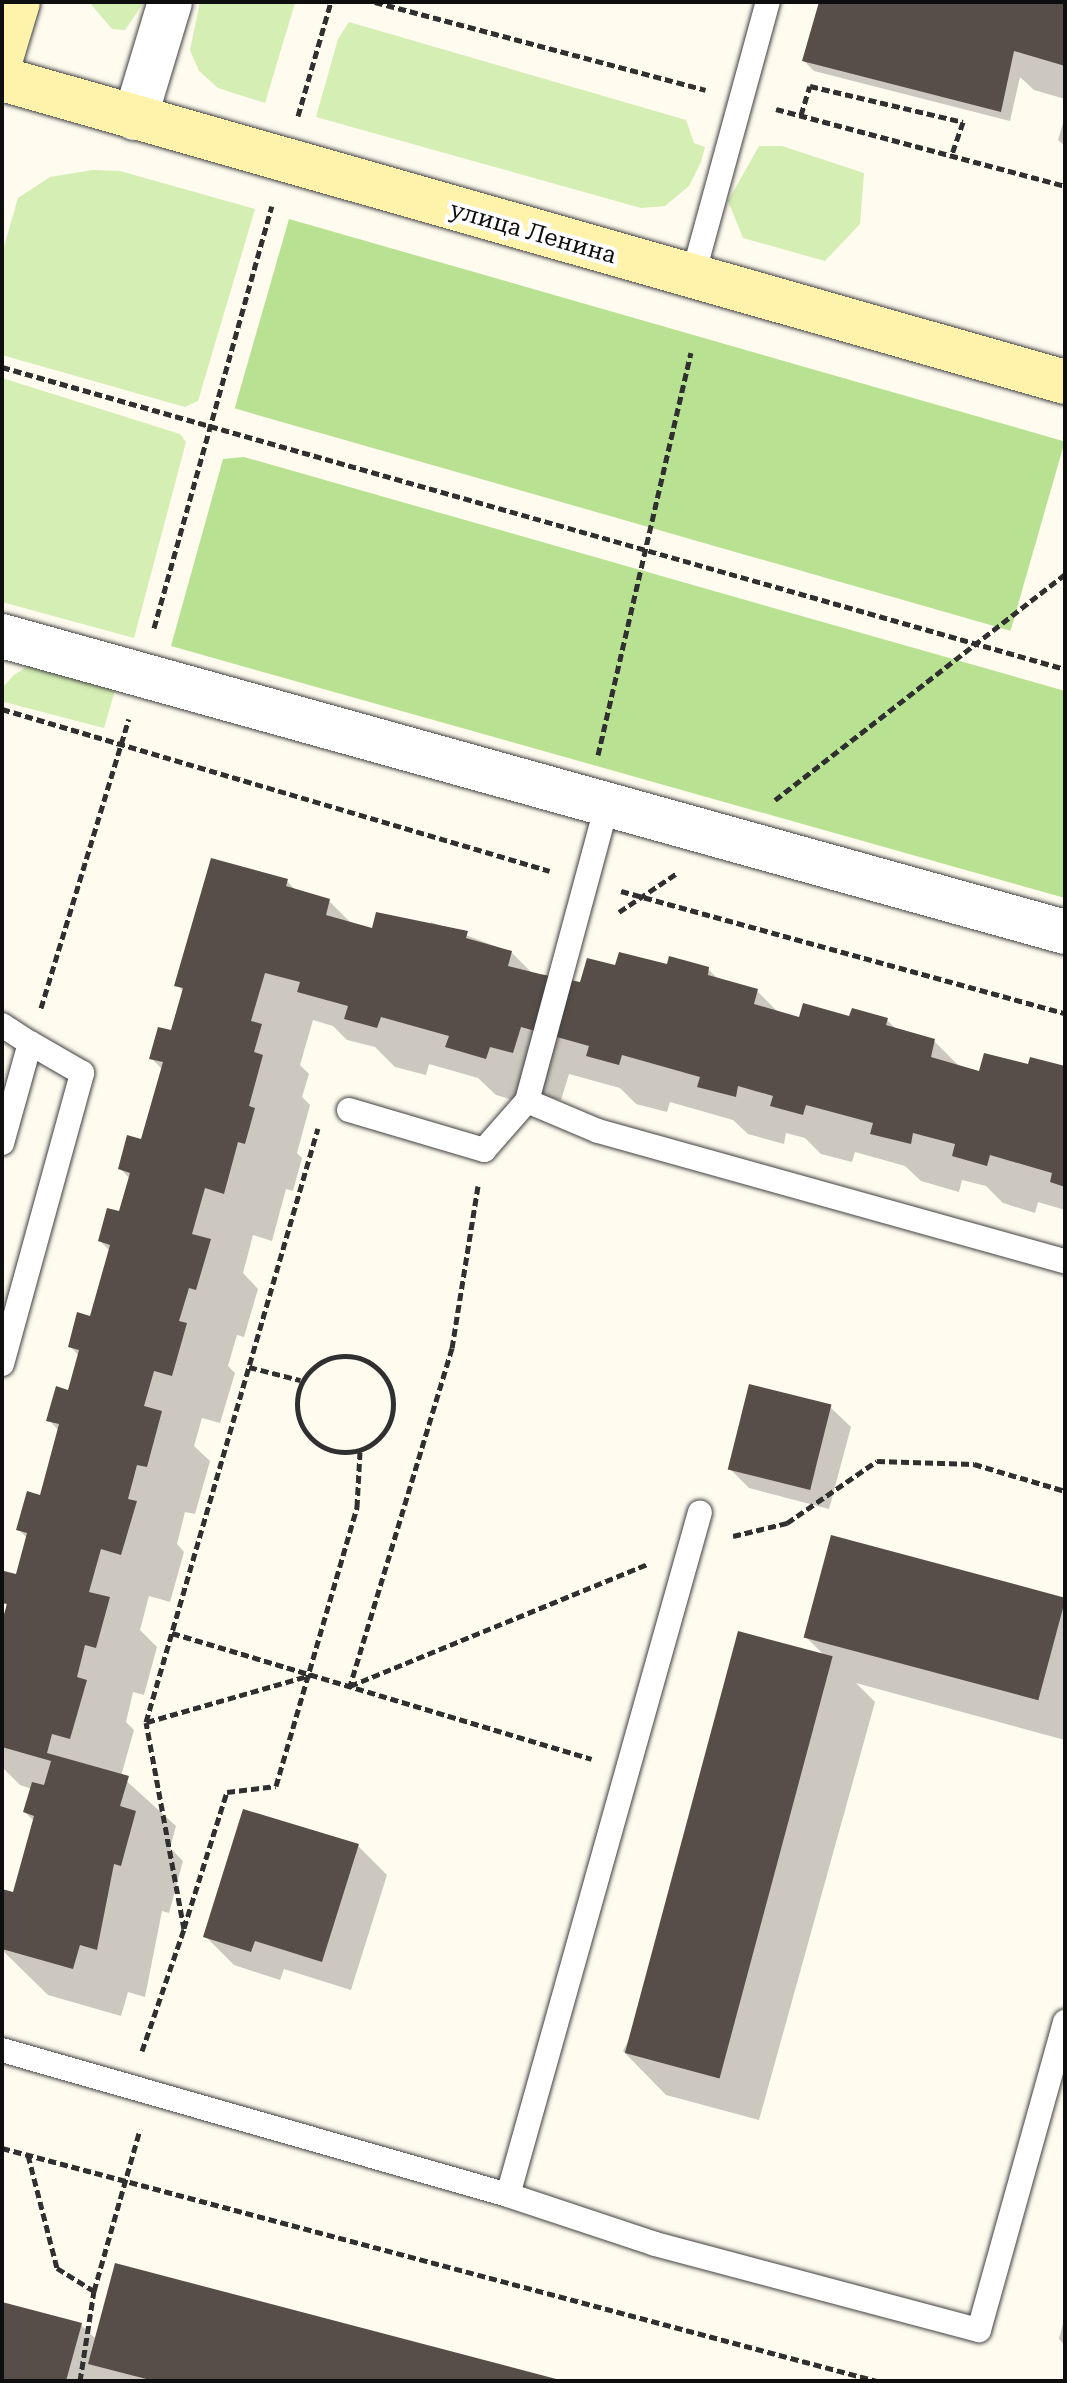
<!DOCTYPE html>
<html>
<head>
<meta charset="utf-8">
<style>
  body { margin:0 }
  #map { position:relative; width:1067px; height:2383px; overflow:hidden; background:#fffbef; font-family:"Roboto Serif",serif }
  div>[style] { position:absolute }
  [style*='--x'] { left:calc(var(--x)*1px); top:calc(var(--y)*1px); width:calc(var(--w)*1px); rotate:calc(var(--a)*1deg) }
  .green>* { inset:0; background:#d4eeb4 }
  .forest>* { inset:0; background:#b8e192; transform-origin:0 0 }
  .shadow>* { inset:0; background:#0003 }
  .building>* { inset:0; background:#584e49; transform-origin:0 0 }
  .path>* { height:5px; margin-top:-2.5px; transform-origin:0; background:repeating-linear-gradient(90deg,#303030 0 8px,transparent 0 12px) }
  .path>.ring { margin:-2.5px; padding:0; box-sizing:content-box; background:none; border:5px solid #303030; border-radius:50% }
  .roads { filter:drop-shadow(0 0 2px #414141) drop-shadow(0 0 2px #414141) }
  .service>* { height:24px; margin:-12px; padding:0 12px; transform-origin:12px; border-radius:12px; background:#fff }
  .minor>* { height:44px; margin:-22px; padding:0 22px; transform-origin:22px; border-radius:22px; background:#fff }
  .tertiary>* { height:44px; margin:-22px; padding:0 22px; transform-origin:22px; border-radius:22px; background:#fff }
  .secondary>* { height:44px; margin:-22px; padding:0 22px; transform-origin:22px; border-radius:22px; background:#fff2aa }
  span { translate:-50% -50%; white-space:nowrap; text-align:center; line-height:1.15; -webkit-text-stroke:8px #fff; paint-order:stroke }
  .street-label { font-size:24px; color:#0e0e0e }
  .frame { position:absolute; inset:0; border:4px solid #0e0e0e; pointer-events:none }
</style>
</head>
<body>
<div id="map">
  <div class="green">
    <div style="clip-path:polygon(89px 2px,144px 2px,125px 30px,112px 29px)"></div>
    <div style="clip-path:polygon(200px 2px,295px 3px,265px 103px,218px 88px,199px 71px,190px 50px)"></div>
    <div style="clip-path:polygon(349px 22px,686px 120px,694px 143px,705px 147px,701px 162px,689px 186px,665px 206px,641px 208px,316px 117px,338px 39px)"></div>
    <div style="clip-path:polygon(759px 146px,782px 146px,864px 173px,860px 224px,825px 261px,743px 238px,728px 201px)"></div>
    <div style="clip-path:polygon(93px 170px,120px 171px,255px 209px,198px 401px,185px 407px,2px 355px,2px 254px,18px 198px,50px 177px)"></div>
    <div style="clip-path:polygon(2px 378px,180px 434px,186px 442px,134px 638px,2px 602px)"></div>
    <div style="clip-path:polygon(47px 665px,116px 687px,104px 728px,4px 702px,3px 687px,14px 675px,28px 666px)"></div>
  </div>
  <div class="forest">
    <div style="left:289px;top:219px;width:807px;height:197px;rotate:16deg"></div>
    <div style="clip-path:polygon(244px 457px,1065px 691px,1065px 898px,171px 646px,223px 459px)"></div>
  </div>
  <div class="shadow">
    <div style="clip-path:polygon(821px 2px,1065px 2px,1065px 99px,1034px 90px,1020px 77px,1010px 121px,814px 71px,804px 61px)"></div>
    <div style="clip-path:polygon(1065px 116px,1065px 146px,1058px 140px)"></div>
    <div style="clip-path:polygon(287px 881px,297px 892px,329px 901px,353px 925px,374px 930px,429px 928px,431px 922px,511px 952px,533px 974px,582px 984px,617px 968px,708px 969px,720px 981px,757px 991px,780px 1014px,800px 1019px,887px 1020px,898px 1031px,934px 1041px,961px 1068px,980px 1073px,1065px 1068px,1065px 1210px,1038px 1202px,1035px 1213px,1003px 1203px,986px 1186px,962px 1180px,959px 1192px,921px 1181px,905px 1166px,855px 1152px,852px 1162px,821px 1154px,805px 1138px,786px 1133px,784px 1144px,748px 1134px,733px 1120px,670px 1102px,667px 1112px,636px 1104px,620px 1088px,569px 1074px,561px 1100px,538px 1094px,534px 1106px,496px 1095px,478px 1078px,429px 1064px,426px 1075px,395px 1067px,375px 1047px,347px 1040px,333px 1026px,313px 1020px,300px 1065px,309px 1074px,302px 1097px,310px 1105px,297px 1153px,302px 1158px,293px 1191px,286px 1189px,272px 1241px,253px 1235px,243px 1273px,258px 1289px,244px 1337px,237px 1335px,228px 1366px,235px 1373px,220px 1423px,202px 1418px,194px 1446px,210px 1461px,195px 1514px,185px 1512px,177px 1544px,184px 1552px,170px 1602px,149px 1596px,140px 1630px,157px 1647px,144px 1695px,133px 1692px,126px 1722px,134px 1730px,121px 1776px,176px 1826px,170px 1848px,183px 1861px,169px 1913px,162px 1911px,145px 1997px,128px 1992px,121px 2016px,48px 1995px,2px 1950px,2px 1894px,14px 1895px,35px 1822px,25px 1812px,32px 1789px,20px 1785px,2px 1767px,2px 1628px,7px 1610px,2px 1587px,17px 1577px,28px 1539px,18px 1529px,41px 1498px,59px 1431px,49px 1420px,69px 1392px,79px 1356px,70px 1346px,92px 1318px,110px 1251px,100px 1241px,120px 1214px,130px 1179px,120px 1168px,142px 1141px,163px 1070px,151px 1058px,172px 1033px,184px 992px,177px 985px)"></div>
    <div style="clip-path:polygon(830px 1407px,851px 1427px,829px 1509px,749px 1488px,729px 1468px)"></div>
    <div style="clip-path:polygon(1065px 1601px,1065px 1740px,856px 1683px,875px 1702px,759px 2120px,666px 2095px,623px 2051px,826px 1657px,806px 1637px)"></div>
    <div style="clip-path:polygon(358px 1846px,387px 1875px,351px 1990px,284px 1969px,280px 1980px,234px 1965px,205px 1936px)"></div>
    <div style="clip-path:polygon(2px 2304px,81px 2325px,97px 2340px,556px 2381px,2px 2381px)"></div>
    <div style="clip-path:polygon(1065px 2316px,1065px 2346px,1059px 2339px)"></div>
  </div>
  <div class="building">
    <div style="clip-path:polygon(819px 2px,1065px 2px,1065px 66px,1014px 51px,1001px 112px,802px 61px)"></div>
    <div style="clip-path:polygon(211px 858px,288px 879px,286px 886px,330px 899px,326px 915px,372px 928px,376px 912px,468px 931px,466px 938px,512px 951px,508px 966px,540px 974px,580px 982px,587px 958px,615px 965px,619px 952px,667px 964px,669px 956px,709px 967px,708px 975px,758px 989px,754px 1004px,799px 1017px,803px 1003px,849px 1016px,852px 1008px,888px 1018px,886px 1025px,935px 1039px,931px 1057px,979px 1071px,984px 1053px,1028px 1064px,1030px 1057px,1065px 1066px,1065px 1187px,1050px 1182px,1052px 1173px,990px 1155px,987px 1166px,952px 1156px,955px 1144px,913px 1133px,911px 1144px,870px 1134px,873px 1123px,806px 1105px,803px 1115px,770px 1106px,773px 1096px,738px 1086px,736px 1097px,697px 1087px,700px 1077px,622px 1055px,619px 1065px,586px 1056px,589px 1046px,521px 1027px,513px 1053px,490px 1047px,486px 1059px,445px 1047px,449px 1036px,381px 1017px,377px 1028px,344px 1019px,348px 1006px,297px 992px,300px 982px,265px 973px,251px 1021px,262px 1024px,254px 1052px,263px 1055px,249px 1106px,255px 1108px,245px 1144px,238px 1142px,224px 1194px,205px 1188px,192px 1234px,211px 1239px,196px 1290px,189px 1288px,179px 1321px,187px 1323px,172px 1376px,154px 1371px,144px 1406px,162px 1411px,147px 1467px,137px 1465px,128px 1499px,137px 1501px,121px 1555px,101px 1549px,89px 1592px,110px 1597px,96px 1648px,85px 1645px,77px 1677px,87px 1680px,70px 1739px,52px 1734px,47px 1753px,129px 1776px,120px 1806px,136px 1811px,121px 1866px,114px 1864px,97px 1950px,80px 1945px,73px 1969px,2px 1949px,2px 1889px,13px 1892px,34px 1816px,23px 1812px,32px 1782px,44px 1785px,51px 1761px,2px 1747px,2px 1621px,7px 1604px,2px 1603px,2px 1579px,4px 1571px,16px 1574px,27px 1533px,16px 1530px,27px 1491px,40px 1495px,59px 1424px,46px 1421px,56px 1386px,68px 1390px,79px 1350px,68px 1347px,77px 1312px,90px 1316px,110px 1245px,98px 1241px,107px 1208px,119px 1211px,130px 1173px,118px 1169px,127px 1135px,141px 1139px,163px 1062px,149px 1059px,158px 1027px,171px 1030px,183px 988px,174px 986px)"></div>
    <div style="left:749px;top:1384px;width:85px;height:88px;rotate:14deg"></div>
    <div style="left:831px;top:1535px;width:243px;height:106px;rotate:15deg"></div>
    <div style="left:738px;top:1631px;width:98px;height:437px;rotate:15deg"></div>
    <div style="clip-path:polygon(243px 1809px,359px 1844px,322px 1962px,255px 1941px,251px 1952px,203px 1937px)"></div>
    <div style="clip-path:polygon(115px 2263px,560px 2380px,560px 2381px,154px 2381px,88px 2364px)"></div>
    <div style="clip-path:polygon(2px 2302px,82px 2323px,66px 2381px,2px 2381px)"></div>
  </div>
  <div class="path">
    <div style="--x:375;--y:2;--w:342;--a:14.9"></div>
    <div style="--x:776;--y:109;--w:299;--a:14.9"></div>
    <div style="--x:801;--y:115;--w:30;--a:-73"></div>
    <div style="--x:810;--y:86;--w:157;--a:13.2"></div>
    <div style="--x:963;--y:122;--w:36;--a:109"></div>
    <div style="--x:298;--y:116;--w:119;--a:-73.9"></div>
    <div style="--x:2;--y:367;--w:1105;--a:15.86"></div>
    <div style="--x:154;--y:628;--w:438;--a:-74.4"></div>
    <div style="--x:2;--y:709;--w:571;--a:16.47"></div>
    <div style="--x:598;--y:755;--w:413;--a:-77"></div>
    <div style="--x:775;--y:800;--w:368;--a:-37.9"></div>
    <div style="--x:621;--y:891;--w:460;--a:15.4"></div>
    <div style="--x:619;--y:912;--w:70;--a:-33.9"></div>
    <div style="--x:41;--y:1008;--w:302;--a:-73.1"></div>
    <div style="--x:478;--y:1186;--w:164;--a:99.1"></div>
    <div style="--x:452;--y:1348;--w:353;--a:106.8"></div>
    <div style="--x:350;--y:1686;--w:321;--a:-22.3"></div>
    <div class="ring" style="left:297px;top:1356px;width:91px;height:91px"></div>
    <div style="--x:249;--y:1367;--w:53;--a:14.3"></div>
    <div style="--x:733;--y:1536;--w:56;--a:-13.5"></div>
    <div style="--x:787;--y:1523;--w:109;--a:-34.6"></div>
    <div style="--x:877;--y:1461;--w:97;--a:1.8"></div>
    <div style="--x:974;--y:1464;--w:95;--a:16.5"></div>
    <div style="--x:172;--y:1633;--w:438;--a:16.7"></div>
    <div style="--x:147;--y:1722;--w:171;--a:-16"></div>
    <div style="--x:184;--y:1928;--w:143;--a:-72.5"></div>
    <div style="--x:227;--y:1792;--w:49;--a:-7"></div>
    <div style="--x:276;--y:1786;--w:291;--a:-73.8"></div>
    <div style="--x:357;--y:1507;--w:55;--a:-86.9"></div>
    <div style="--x:142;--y:2051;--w:129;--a:-71"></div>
    <div style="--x:184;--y:1929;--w:210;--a:-100.4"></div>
    <div style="--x:146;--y:1722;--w:618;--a:-73.85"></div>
    <div style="--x:2;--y:2148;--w:905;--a:14.91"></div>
    <div style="--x:28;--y:2155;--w:117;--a:75.6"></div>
    <div style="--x:57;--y:2268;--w:44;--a:31.9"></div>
    <div style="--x:80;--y:2381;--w:91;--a:-81.2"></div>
    <div style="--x:94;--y:2291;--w:168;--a:-74.1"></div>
  </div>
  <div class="roads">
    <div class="service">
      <div style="--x:692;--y:279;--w:287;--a:-74.7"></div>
      <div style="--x:2;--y:1025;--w:33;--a:33"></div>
      <div style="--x:30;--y:1043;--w:104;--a:105.6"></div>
      <div style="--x:527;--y:1101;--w:77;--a:22.9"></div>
      <div style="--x:598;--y:1131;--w:485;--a:15.6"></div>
      <div style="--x:349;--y:1110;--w:141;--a:16.5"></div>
      <div style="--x:484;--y:1150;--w:65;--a:-48.7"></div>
      <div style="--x:527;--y:1101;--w:307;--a:-74.9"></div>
      <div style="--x:2;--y:1364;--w:302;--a:-74.6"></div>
      <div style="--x:82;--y:1073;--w:60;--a:-150"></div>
      <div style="--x:2;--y:2050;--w:526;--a:15.99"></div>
      <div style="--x:508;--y:2195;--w:155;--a:18.4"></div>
      <div style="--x:655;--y:2244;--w:335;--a:14.9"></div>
      <div style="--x:979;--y:2330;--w:320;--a:-74.4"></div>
      <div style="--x:508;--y:2195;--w:709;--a:-74.3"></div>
    </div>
    <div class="minor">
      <div style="--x:135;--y:118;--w:121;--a:-73.2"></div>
    </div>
    <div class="tertiary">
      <div style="--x:2;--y:636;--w:1103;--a:15.56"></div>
    </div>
    <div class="secondary">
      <div style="--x:2;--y:55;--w:55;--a:-73.2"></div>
      <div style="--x:2;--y:79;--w:1105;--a:15.91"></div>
    </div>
  </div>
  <div class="street-label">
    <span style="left:533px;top:233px;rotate:16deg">улица Ленина</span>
  </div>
  <div class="frame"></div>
</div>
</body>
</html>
